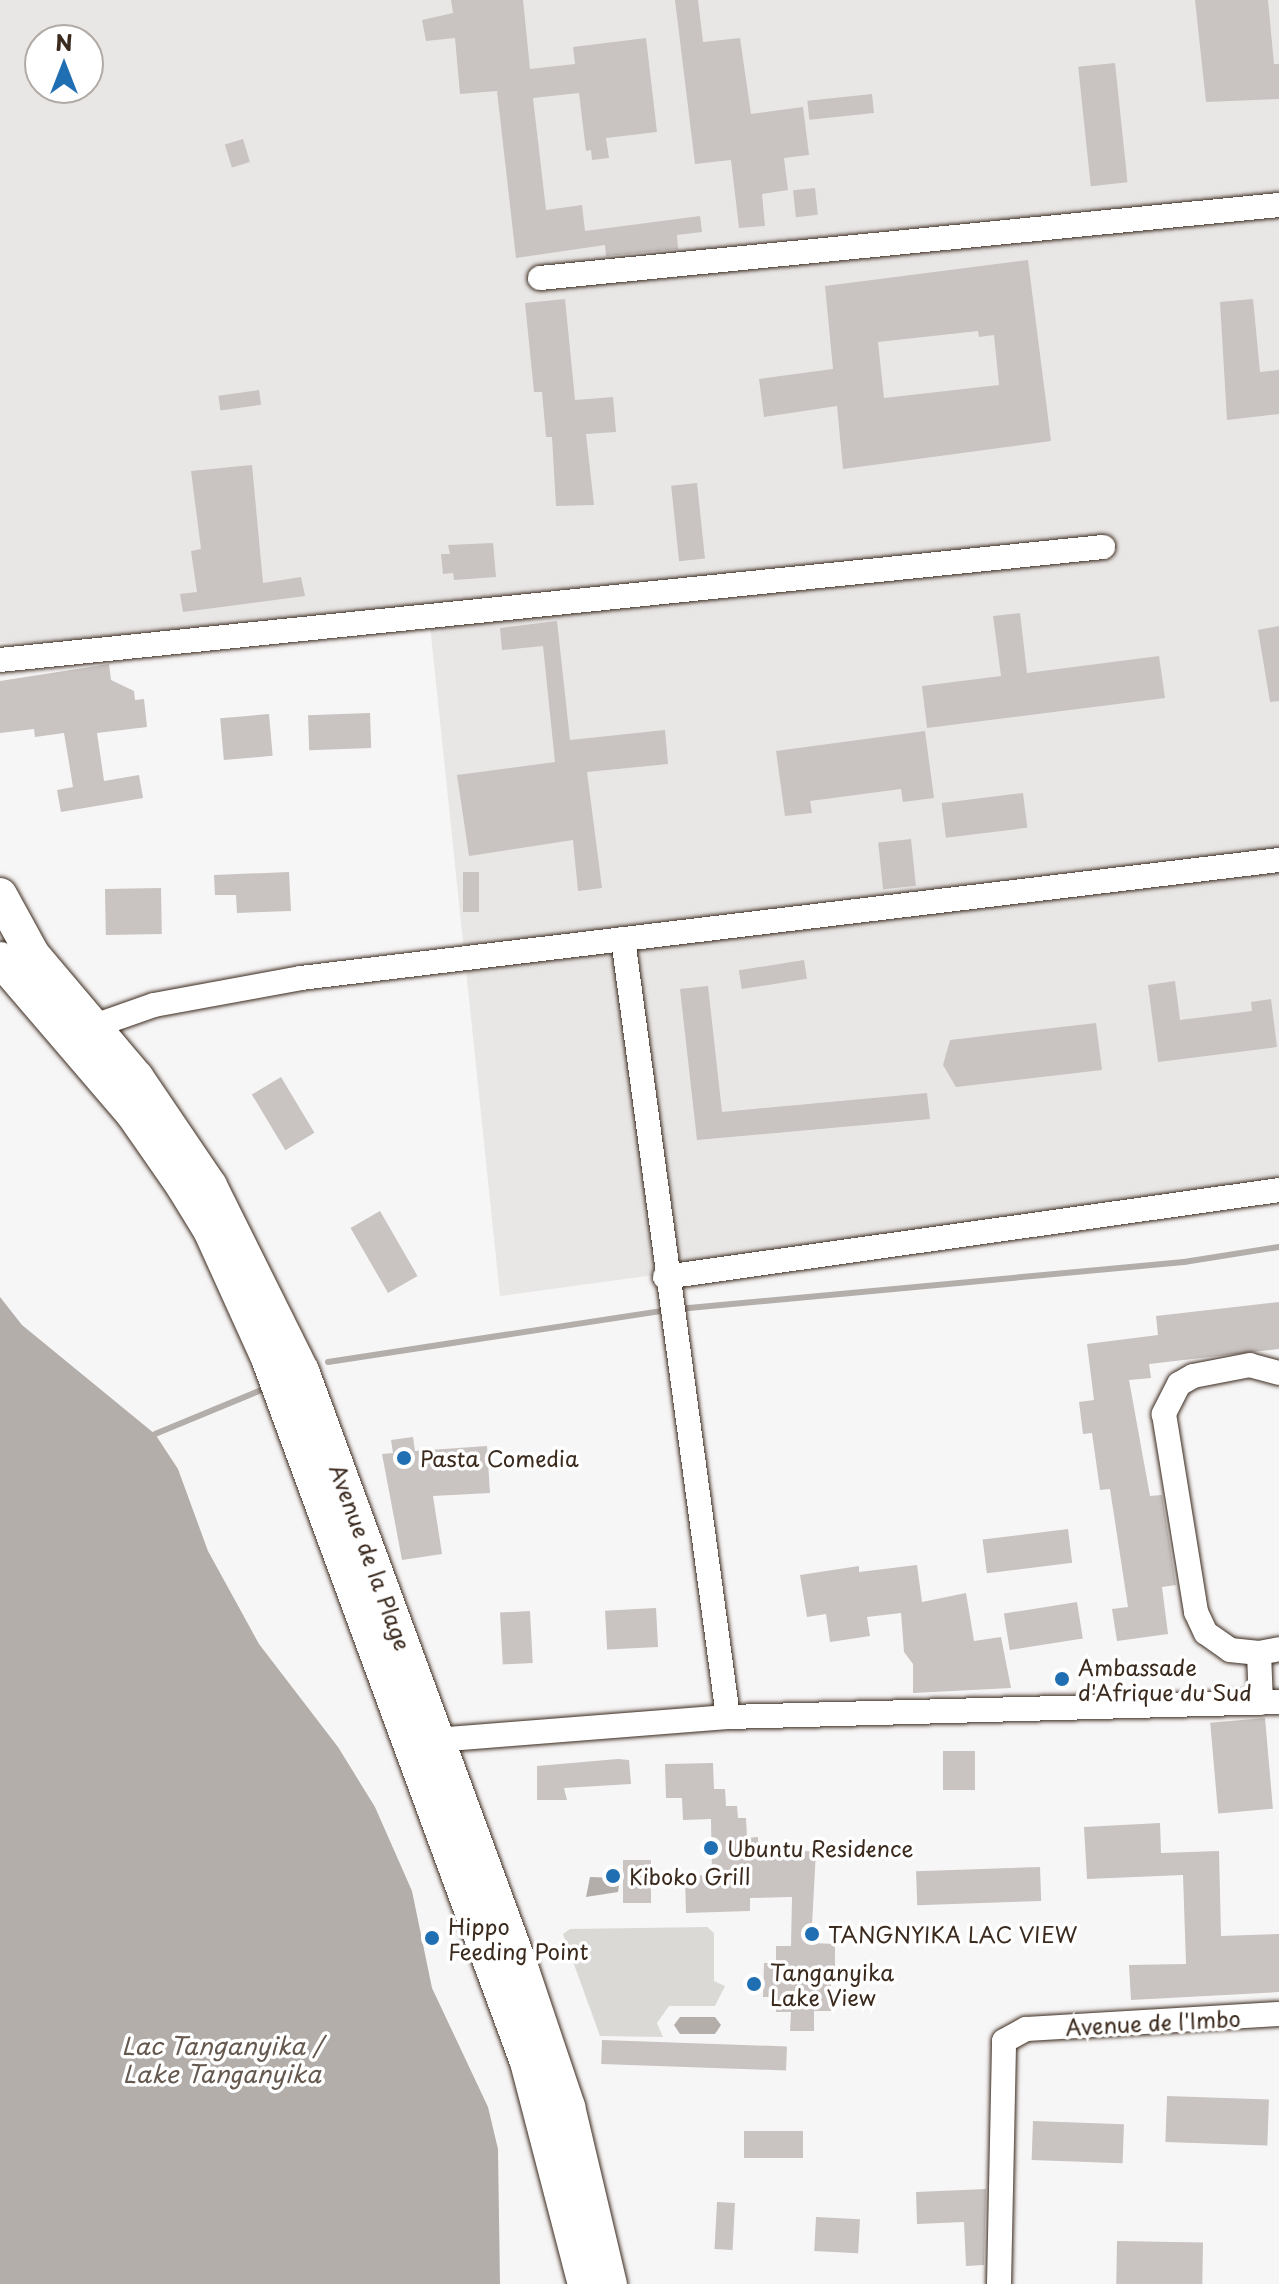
<!DOCTYPE html>
<html>
<head>
<meta charset="utf-8">
<style>
  body { margin:0 }
  #map { position:relative; width:1279px; height:2284px; overflow:hidden; background:#f7f6f6; font-family:"Playpen Sans",sans-serif }
  div>[style] { position:absolute }
  [style*='--x'] { left:calc(var(--x)*1px); top:calc(var(--y)*1px); width:calc(var(--w)*1px); rotate:calc(var(--a)*1deg) }
  .built>* { inset:0; background:#e9e7e6 }
  .green>* { inset:0; background:#dbd9d6 }
  .water>* { inset:0; background:#b4aeaa }
  .stream>* { height:6px; margin:-3px; padding:0 3px; transform-origin:3px; border-radius:3px; background:#b4aeaa }
  .building>* { inset:0; background:#c9c3c1; transform-origin:0 0 }
  .roads { filter:drop-shadow(0 0 2px #3b2a1e) drop-shadow(0 0 2px #3b2a1e) }
  .minor>* { height:24px; margin:-12px; padding:0 12px; transform-origin:12px; border-radius:12px; background:#fff }
  .secondary>* { height:34px; margin:-17px; padding:0 17px; transform-origin:17px; border-radius:17px; background:#fff }
  .dots>* { width:22px; height:22px; translate:-50% -50%; box-sizing:border-box; border:4px solid #fff; border-radius:50% }
  span { translate:-50% -50%; white-space:nowrap; text-align:center; line-height:1.15; -webkit-text-stroke:7px #fff; paint-order:stroke }
  .poi-label { font-size:22px; color:#3b2a1e }
  .left { translate:0 -50%; text-align:left }
  .street-label { font-size:22px; color:#3b2a1e }
  .water-label { font-size:24px; color:#65584f; font-style:italic }
  .north { position:absolute; left:24px; top:24px; width:80px; height:80px; box-sizing:border-box; background:#fff; border:2px solid #b1aaa5; border-radius:50%; rotate:0deg; font-size:22px; font-weight:700; line-height:32px; text-align:center; color:#3b2a1e }
  .north::after { content:''; display:block; margin:auto; width:28px; height:36px; background:#1f6fb2; clip-path:polygon(50% 0,100% 100%,50% 72%,0 100%) }
</style>
</head>
<body>
<div id="map">
  <div class="built">
    <div style="clip-path:polygon(evenodd,0 0,1279px 0,1279px 1190px,500px 1296px,429px 616px,145px 643px,0 642px,0 0,40px 40px,88px 40px,88px 88px,40px 88px,40px 40px)"></div>
  </div>
  <div class="green">
    <div style="clip-path:polygon(707px 1927px,714px 1933px,714px 1981px,725px 1986px,715px 2006px,669px 2006px,657px 2023px,663px 2037px,600px 2036px,563px 1934px,570px 1929px)"></div>
  </div>
  <div class="water">
    <div style="clip-path:polygon(0 1297px,22px 1325px,155px 1434px,178px 1469px,208px 1551px,259px 1644px,338px 1747px,375px 1807px,412px 1891px,432px 1988px,488px 2107px,498px 2149px,500px 2284px,0 2284px)"></div>
    <div style="clip-path:polygon(590px 1877px,620px 1878px,618px 1892px,586px 1897px)"></div>
    <div style="clip-path:polygon(680px 2017px,715px 2017px,721px 2025px,715px 2034px,680px 2034px,674px 2025px)"></div>
  </div>
  <div class="stream">
    <div style="--x:678;--y:1309;--w:508;--a:-5.31"></div>
    <div style="--x:1184;--y:1262;--w:96;--a:-9"></div>
    <div style="--x:328;--y:1362;--w:343;--a:-8.7"></div>
    <div style="--x:155;--y:1434;--w:113;--a:-22.5"></div>
  </div>
  <div class="building">
    <div style="clip-path:polygon(451px 0,523px 0,530px 69px,575px 64px,573px 47px,646px 38px,657px 132px,606px 138px,609px 158px,592px 160px,591px 150px,586px 151px,579px 93px,533px 98px,546px 210px,582px 205px,585px 231px,700px 216px,702px 232px,677px 235px,678px 249px,606px 256px,605px 245px,516px 258px,497px 91px,460px 94px,455px 38px,426px 41px,422px 20px,453px 13px)"></div>
    <div style="clip-path:polygon(675px 0,698px 0,703px 42px,740px 38px,751px 114px,803px 107px,809px 155px,784px 158px,788px 190px,762px 194px,765px 226px,739px 228px,731px 160px,695px 164px)"></div>
    <div style="clip-path:polygon(1195px 0,1268px 0,1274px 64px,1279px 64px,1279px 99px,1206px 102px)"></div>
    <div style="left:1115px;top:63px;width:120px;height:37px;rotate:84deg"></div>
    <div style="left:872px;top:94px;width:19px;height:65px;rotate:84deg"></div>
    <div style="left:243px;top:139px;width:24px;height:19px;rotate:73deg"></div>
    <div style="left:815px;top:188px;width:27px;height:22px;rotate:84deg"></div>
    <div style="clip-path:polygon(evenodd,1028px 260px,1051px 441px,843px 469px,837px 406px,764px 417px,759px 379px,833px 369px,825px 286px,1028px 260px,978px 331px,979px 337px,994px 335px,999px 385px,884px 398px,878px 342px,978px 331px)"></div>
    <div style="clip-path:polygon(565px 299px,575px 400px,613px 397px,616px 432px,586px 434px,594px 505px,556px 506px,552px 437px,546px 437px,542px 392px,534px 392px,525px 303px)"></div>
    <div style="clip-path:polygon(1253px 299px,1260px 372px,1279px 370px,1279px 414px,1227px 420px,1220px 302px)"></div>
    <div style="left:259px;top:390px;width:15px;height:41px;rotate:82deg"></div>
    <div style="clip-path:polygon(252px 465px,263px 583px,301px 577px,305px 596px,183px 612px,180px 594px,197px 592px,191px 551px,201px 549px,191px 471px)"></div>
    <div style="left:697px;top:483px;width:76px;height:26px;rotate:84deg"></div>
    <div style="clip-path:polygon(493px 543px,496px 577px,454px 580px,453px 573px,443px 574px,441px 554px,450px 554px,448px 545px)"></div>
    <div style="clip-path:polygon(1020px 613px,1027px 673px,1159px 656px,1165px 698px,927px 728px,922px 686px,1001px 676px,993px 616px)"></div>
    <div style="clip-path:polygon(557px 621px,570px 740px,665px 730px,668px 764px,587px 772px,602px 888px,578px 891px,573px 840px,469px 856px,457px 775px,555px 762px,543px 646px,502px 650px,500px 628px)"></div>
    <div style="clip-path:polygon(1279px 626px,1279px 701px,1270px 702px,1258px 630px)"></div>
    <div style="clip-path:polygon(109px 664px,111px 680px,134px 691px,135px 700px,144px 699px,147px 727px,97px 733px,104px 781px,139px 775px,143px 798px,61px 812px,57px 790px,73px 787px,64px 733px,35px 737px,34px 729px,0 733px,0 681px)"></div>
    <div style="left:370px;top:713px;width:35px;height:62px;rotate:88deg"></div>
    <div style="left:269px;top:714px;width:42px;height:49px;rotate:85deg"></div>
    <div style="clip-path:polygon(925px 731px,934px 798px,903px 802px,901px 789px,810px 801px,812px 813px,785px 816px,776px 751px)"></div>
    <div style="left:1023px;top:793px;width:35px;height:82px;rotate:83deg"></div>
    <div style="left:911px;top:839px;width:47px;height:33px;rotate:84deg"></div>
    <div style="clip-path:polygon(289px 872px,291px 911px,237px 913px,236px 895px,215px 895px,214px 875px)"></div>
    <div style="left:463px;top:872px;width:16px;height:40px"></div>
    <div style="left:161px;top:888px;width:46px;height:56px;rotate:89deg"></div>
    <div style="left:804px;top:960px;width:19px;height:66px;rotate:81deg"></div>
    <div style="clip-path:polygon(1175px 981px,1180px 1020px,1252px 1011px,1251px 1002px,1271px 999px,1277px 1047px,1158px 1062px,1148px 985px)"></div>
    <div style="clip-path:polygon(708px 986px,722px 1112px,927px 1093px,930px 1119px,697px 1140px,680px 989px)"></div>
    <div style="clip-path:polygon(1096px 1023px,1102px 1070px,956px 1087px,943px 1065px,950px 1040px)"></div>
    <div style="left:281px;top:1077px;width:65px;height:34px;rotate:59deg"></div>
    <div style="left:380px;top:1211px;width:75px;height:34px;rotate:60deg"></div>
    <div style="clip-path:polygon(1279px 1302px,1279px 1349px,1149px 1364px,1151px 1378px,1129px 1380px,1150px 1496px,1162px 1495px,1176px 1585px,1162px 1587px,1168px 1634px,1117px 1641px,1112px 1609px,1128px 1607px,1110px 1489px,1100px 1490px,1092px 1433px,1083px 1434px,1079px 1402px,1094px 1400px,1087px 1344px,1158px 1335px,1156px 1316px)"></div>
    <div style="clip-path:polygon(413px 1437px,415px 1451px,487px 1446px,490px 1493px,433px 1496px,442px 1554px,402px 1560px,382px 1454px,393px 1453px,391px 1440px)"></div>
    <div style="left:1068px;top:1529px;width:34px;height:86px;rotate:83deg"></div>
    <div style="clip-path:polygon(917px 1565px,922px 1602px,966px 1593px,974px 1641px,1001px 1637px,1011px 1688px,913px 1693px,913px 1664px,904px 1652px,901px 1613px,867px 1617px,870px 1636px,830px 1642px,826px 1614px,807px 1617px,800px 1575px,859px 1566px,859px 1572px)"></div>
    <div style="left:1077px;top:1602px;width:37px;height:74px;rotate:81deg"></div>
    <div style="left:656px;top:1608px;width:39px;height:51px;rotate:87deg"></div>
    <div style="left:530px;top:1611px;width:52px;height:30px;rotate:87deg"></div>
    <div style="left:1265px;top:1718px;width:91px;height:55px;rotate:85deg"></div>
    <div style="left:943px;top:1751px;width:32px;height:39px"></div>
    <div style="clip-path:polygon(618px 1759px,629px 1760px,631px 1784px,564px 1788px,567px 1800px,537px 1800px,537px 1766px)"></div>
    <div style="clip-path:polygon(713px 1763px,714px 1789px,725px 1789px,726px 1806px,737px 1806px,738px 1818px,746px 1818px,747px 1838px,758px 1837px,758px 1852px,816px 1851px,811px 1943px,835px 1944px,835px 1970px,831px 1970px,831px 2011px,814px 2011px,814px 2031px,790px 2031px,791px 2012px,776px 2012px,776px 1997px,763px 1997px,764px 1963px,776px 1963px,776px 1946px,791px 1946px,792px 1897px,750px 1898px,750px 1911px,686px 1913px,685px 1876px,712px 1875px,711px 1819px,683px 1820px,682px 1798px,666px 1798px,665px 1764px)"></div>
    <div style="clip-path:polygon(1160px 1823px,1161px 1853px,1219px 1851px,1221px 1936px,1279px 1934px,1279px 1992px,1131px 2000px,1129px 1965px,1186px 1964px,1183px 1875px,1087px 1879px,1084px 1827px)"></div>
    <div style="left:651px;top:1860px;width:43px;height:28px;rotate:90deg"></div>
    <div style="left:1040px;top:1867px;width:34px;height:124px;rotate:88deg"></div>
    <div style="left:602px;top:2040px;width:185px;height:24px;rotate:2deg"></div>
    <div style="left:1167px;top:2096px;width:102px;height:46px;rotate:2deg"></div>
    <div style="left:1033px;top:2121px;width:91px;height:39px;rotate:2deg"></div>
    <div style="left:744px;top:2131px;width:59px;height:27px"></div>
    <div style="clip-path:polygon(986px 2189px,984px 2265px,966px 2266px,964px 2222px,917px 2224px,916px 2192px)"></div>
    <div style="left:717px;top:2202px;width:18px;height:47px;rotate:3deg"></div>
    <div style="left:816px;top:2217px;width:44px;height:34px;rotate:3deg"></div>
    <div style="left:1117px;top:2241px;width:86px;height:43px;rotate:1deg"></div>
  </div>
  <div class="roads">
    <div class="minor">
      <div style="--x:540;--y:278;--w:743;--a:-5.64"></div>
      <div style="--x:0;--y:660;--w:1109;--a:-5.85"></div>
      <div style="--x:623;--y:939;--w:785;--a:82.31"></div>
      <div style="--x:80;--y:1031;--w:78;--a:-19.4"></div>
      <div style="--x:154;--y:1005;--w:149;--a:-10.4"></div>
      <div style="--x:301;--y:978;--w:985;--a:-6.88"></div>
      <div style="--x:665;--y:1277;--w:620;--a:-8.06"></div>
      <div style="--x:1279;--y:1373;--w:30;--a:-165"></div>
      <div style="--x:1250;--y:1365;--w:58;--a:169.1"></div>
      <div style="--x:1193;--y:1376;--w:16;--a:150"></div>
      <div style="--x:1179;--y:1384;--w:34;--a:117"></div>
      <div style="--x:1164;--y:1414;--w:201;--a:80.8"></div>
      <div style="--x:1196;--y:1612;--w:23;--a:65"></div>
      <div style="--x:1206;--y:1633;--w:29;--a:35"></div>
      <div style="--x:1230;--y:1650;--w:29;--a:6"></div>
      <div style="--x:1259;--y:1653;--w:20;--a:-11"></div>
      <div style="--x:1259;--y:1653;--w:50;--a:87.7"></div>
      <div style="--x:422;--y:1741;--w:307;--a:-4.5"></div>
      <div style="--x:728;--y:1717;--w:551;--a:-1.56"></div>
      <div style="--x:999;--y:2284;--w:243;--a:-88.8"></div>
      <div style="--x:1004;--y:2041;--w:25;--a:-29"></div>
      <div style="--x:1026;--y:2029;--w:253;--a:-3.4"></div>
    </div>
    <div class="secondary">
      <div style="--x:0;--y:895;--w:68;--a:61.2"></div>
      <div style="--x:33;--y:955;--w:161;--a:49.8"></div>
      <div style="--x:137;--y:1078;--w:130;--a:55.9"></div>
      <div style="--x:210;--y:1186;--w:207;--a:63.6"></div>
      <div style="--x:302;--y:1371;--w:638;--a:69.83"></div>
      <div style="--x:522;--y:1970;--w:145;--a:71.4"></div>
      <div style="--x:568;--y:2107;--w:182;--a:76.7"></div>
      <div style="--x:0;--y:959;--w:204;--a:49.4"></div>
      <div style="--x:133;--y:1114;--w:88;--a:55.2"></div>
      <div style="--x:183;--y:1186;--w:52;--a:58.5"></div>
      <div style="--x:210;--y:1230;--w:141;--a:65.6"></div>
      <div style="--x:268;--y:1358;--w:750;--a:69.8"></div>
      <div style="--x:527;--y:2062;--w:229;--a:75.4"></div>
    </div>
  </div>
  <div class="dots">
    <div style="left:404px;top:1458px;background:#1f6fb2"></div>
    <div style="left:1062px;top:1679px;background:#1f6fb2"></div>
    <div style="left:711px;top:1848px;background:#1f6fb2"></div>
    <div style="left:613px;top:1876px;background:#1f6fb2"></div>
    <div style="left:812px;top:1934px;background:#1f6fb2"></div>
    <div style="left:432px;top:1938px;background:#1f6fb2"></div>
    <div style="left:754px;top:1984px;background:#1f6fb2"></div>
  </div>
  <div class="poi-label">
    <span class="left" style="left:420px;top:1458px">Pasta Comedia</span>
    <span class="left" style="left:1078px;top:1679px">Ambassade<br>d'Afrique du Sud</span>
    <span class="left" style="left:727px;top:1848px">Ubuntu Residence</span>
    <span class="left" style="left:629px;top:1876px">Kiboko Grill</span>
    <span class="left" style="left:448px;top:1938px">Hippo<br>Feeding Point</span>
    <span class="left" style="left:828px;top:1934px">TANGNYIKA LAC VIEW</span>
    <span class="left" style="left:770px;top:1984px">Tanganyika<br>Lake View</span>
  </div>
  <div class="street-label">
    <span style="left:371px;top:1557px;rotate:70deg">Avenue de la Plage</span>
    <span style="left:1153px;top:2022px;rotate:-3deg">Avenue de l'Imbo</span>
  </div>
  <div class="water-label">
    <span style="left:222px;top:2060px">Lac Tanganyika /<br>Lake Tanganyika</span>
  </div>
  <div class="north">N</div>
</div>
</body>
</html>
